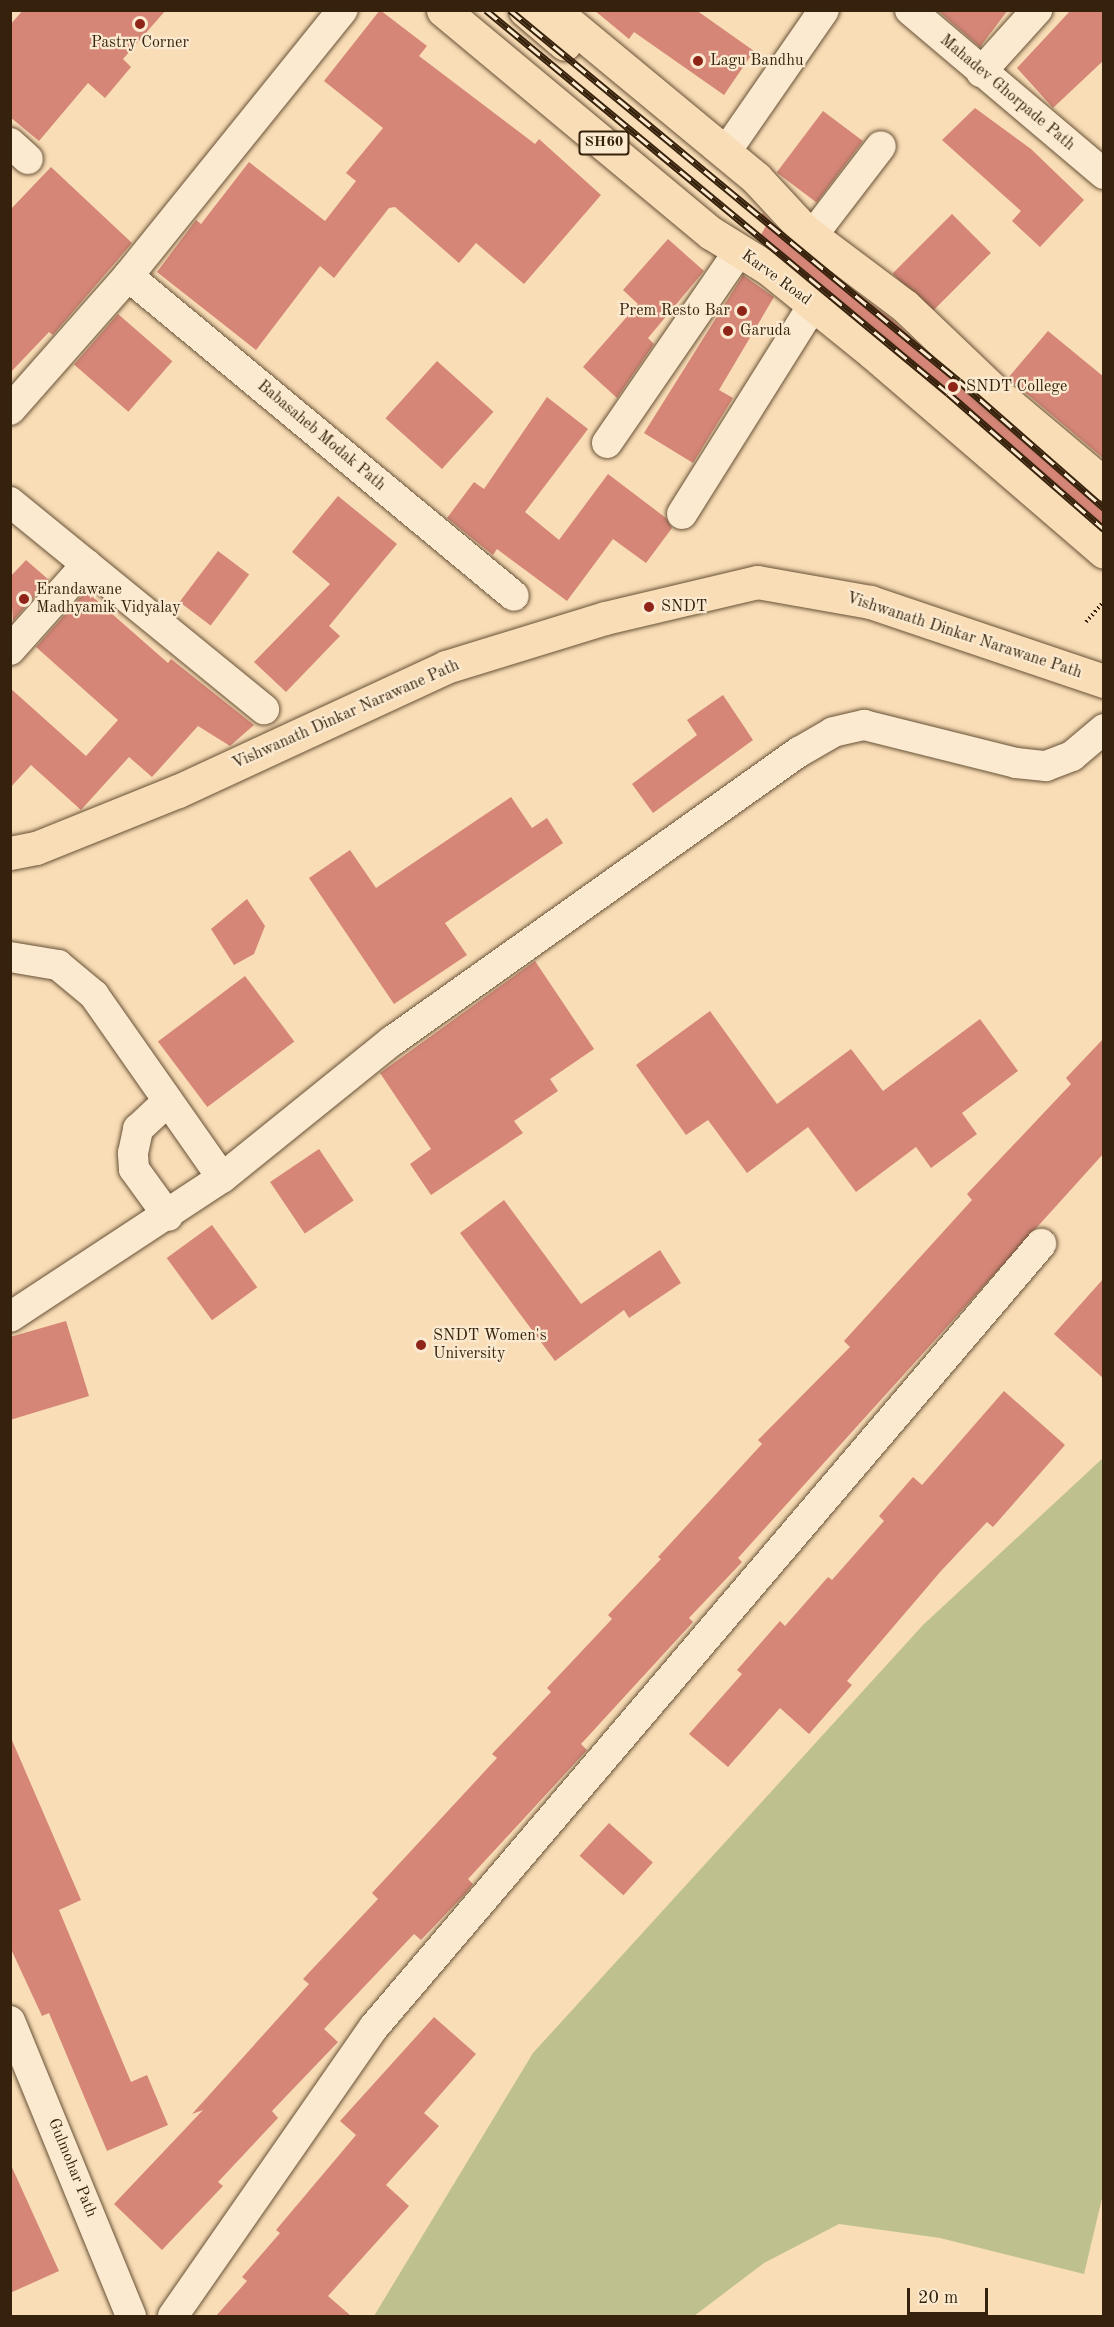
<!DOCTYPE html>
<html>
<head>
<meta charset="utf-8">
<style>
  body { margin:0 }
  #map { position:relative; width:1114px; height:2327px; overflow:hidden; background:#f9ddb6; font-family:"Old Standard TT",serif }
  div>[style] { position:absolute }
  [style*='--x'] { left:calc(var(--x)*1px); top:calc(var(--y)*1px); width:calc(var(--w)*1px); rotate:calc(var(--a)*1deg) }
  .green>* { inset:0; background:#bec18e }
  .building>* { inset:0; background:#d58677; transform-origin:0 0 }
  .path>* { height:4px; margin-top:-2px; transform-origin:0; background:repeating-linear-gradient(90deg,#36220c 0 1.5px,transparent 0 4.5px) }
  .roads { filter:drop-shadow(0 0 2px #675136) drop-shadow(0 0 2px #675136) }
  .minor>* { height:30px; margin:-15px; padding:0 15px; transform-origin:15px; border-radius:15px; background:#fbe9d0 }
  .major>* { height:33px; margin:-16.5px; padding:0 16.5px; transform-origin:16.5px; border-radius:16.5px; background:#f9ddb6 }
  .rail>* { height:7px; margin-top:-3.5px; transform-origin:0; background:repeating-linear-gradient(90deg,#fbe9d0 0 14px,#36220c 0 28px); box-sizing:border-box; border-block:2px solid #36220c }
  .dots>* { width:16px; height:16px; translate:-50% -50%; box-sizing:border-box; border:3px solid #fbe9d0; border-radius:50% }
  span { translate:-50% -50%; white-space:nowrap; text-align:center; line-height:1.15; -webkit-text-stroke:4.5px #fbe9d0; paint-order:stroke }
  .shield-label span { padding:2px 4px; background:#fbe9d0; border:2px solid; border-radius:4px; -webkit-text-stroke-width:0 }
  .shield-label { font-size:15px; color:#36220c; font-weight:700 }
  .poi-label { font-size:16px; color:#36220c }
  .left { translate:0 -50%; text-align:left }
  .right { translate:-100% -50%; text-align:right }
  .street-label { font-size:16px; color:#36220c }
  .frame { position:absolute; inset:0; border:12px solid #36220c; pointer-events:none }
  .scale { position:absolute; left:907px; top:2288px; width:81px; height:27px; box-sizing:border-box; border:3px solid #36220c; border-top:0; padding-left:8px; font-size:18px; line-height:21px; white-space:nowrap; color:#36220c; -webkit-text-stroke:4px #fbe9d0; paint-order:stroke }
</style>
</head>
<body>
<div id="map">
  <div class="green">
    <div style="clip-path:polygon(1103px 1458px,1104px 2190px,1084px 2274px,940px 2238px,839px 2224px,764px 2263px,694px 2316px,374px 2316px,533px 2053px,923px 1625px)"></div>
  </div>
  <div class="building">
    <div style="clip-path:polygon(23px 10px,166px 10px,123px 59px,131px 67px,105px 98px,88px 83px,39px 141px,10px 117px,10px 25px)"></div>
    <div style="clip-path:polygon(380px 10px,427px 46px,419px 56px,535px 144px,539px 139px,601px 195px,524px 284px,476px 243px,459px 263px,395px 207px,389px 208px,334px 278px,320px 266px,256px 350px,157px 272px,196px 220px,201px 224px,249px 162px,325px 221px,356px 181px,346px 173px,383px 128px,324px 81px)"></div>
    <div style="clip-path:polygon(594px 10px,696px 10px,754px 51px,724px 95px,634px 32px,629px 39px)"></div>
    <div style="clip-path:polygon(937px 10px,1008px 10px,980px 47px)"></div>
    <div style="clip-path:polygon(1071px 10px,1104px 10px,1104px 60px,1053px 108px,1017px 68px)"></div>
    <div style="clip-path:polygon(975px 108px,1031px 149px,1084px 200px,1040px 247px,1012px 221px,1021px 211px,942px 140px)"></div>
    <div style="left:823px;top:111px;width:50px;height:77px;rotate:37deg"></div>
    <div style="clip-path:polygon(51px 167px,132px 243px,53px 335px,49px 332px,10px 373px,10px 210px)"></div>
    <div style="clip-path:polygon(763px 213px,794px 246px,893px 320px,984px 407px,1092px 498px,1104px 502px,1104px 527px,885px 339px,758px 240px,767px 224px,759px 218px)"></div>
    <div style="left:952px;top:214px;width:55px;height:84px;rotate:45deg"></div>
    <div style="clip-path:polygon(668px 239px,704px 271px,648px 338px,654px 344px,617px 398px,583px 367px,638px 304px,623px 290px)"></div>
    <div style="clip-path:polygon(743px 275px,774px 297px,719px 390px,733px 398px,693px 463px,644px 433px)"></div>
    <div style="left:118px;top:314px;width:72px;height:67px;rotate:41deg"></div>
    <div style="clip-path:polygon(1048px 331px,1104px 377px,1104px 459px,1008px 378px)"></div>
    <div style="left:437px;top:361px;width:76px;height:77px;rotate:42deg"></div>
    <div style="clip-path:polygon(547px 397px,588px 429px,525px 512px,559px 540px,608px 474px,666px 518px,672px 528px,646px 563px,613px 539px,567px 601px,497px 549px,493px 555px,447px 518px,474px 482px,484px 489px)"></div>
    <div style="clip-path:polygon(338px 496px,397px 544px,329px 626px,340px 636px,286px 692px,254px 662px,330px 584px,292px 552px)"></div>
    <div style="left:218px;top:551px;width:39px;height:64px;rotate:37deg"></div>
    <div style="clip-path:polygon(26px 560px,49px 580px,13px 621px,10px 577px)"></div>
    <div style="clip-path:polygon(86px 591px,168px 663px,171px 659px,254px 725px,230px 746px,198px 726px,152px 777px,129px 757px,81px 810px,31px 765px,10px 788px,10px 688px,86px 756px,118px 720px,36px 647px)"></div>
    <div style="clip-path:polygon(723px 695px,753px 740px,653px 813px,632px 784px,697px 735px,687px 720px)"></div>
    <div style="clip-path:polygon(511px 797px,532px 828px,547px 818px,563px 843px,445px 923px,467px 955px,394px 1004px,309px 878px,350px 850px,376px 888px)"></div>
    <div style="clip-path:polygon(247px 899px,265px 926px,254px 954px,234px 965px,211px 929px)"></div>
    <div style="clip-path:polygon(535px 961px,594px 1049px,550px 1079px,558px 1091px,514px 1121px,523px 1133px,431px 1195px,410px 1164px,431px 1149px,380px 1073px)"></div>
    <div style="left:245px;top:976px;width:82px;height:109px;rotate:53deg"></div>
    <div style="clip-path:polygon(710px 1011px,777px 1104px,851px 1049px,883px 1091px,980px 1019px,1018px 1071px,962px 1113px,977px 1134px,931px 1168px,916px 1147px,856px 1192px,808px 1127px,747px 1173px,708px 1120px,686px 1135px,636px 1065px)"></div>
    <div style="clip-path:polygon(1104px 1038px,1104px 1153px,738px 1558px,742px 1562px,689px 1618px,693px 1622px,581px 1744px,587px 1750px,468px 1879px,473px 1884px,465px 1894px,421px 1940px,414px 1934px,324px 2029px,338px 2042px,272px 2111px,278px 2118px,218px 2182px,223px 2186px,162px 2250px,114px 2204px,203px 2110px,192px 2114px,309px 1984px,303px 1979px,378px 1899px,372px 1893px,497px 1758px,492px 1754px,551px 1692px,547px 1688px,612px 1619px,608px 1615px,661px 1559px,658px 1557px,762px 1444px,758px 1440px,850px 1347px,844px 1341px,972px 1200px,967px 1194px,1071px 1084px,1066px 1078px)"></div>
    <div style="left:319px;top:1149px;width:62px;height:59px;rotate:56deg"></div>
    <div style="clip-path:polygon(504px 1200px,581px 1304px,660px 1250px,681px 1283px,629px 1318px,624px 1310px,555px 1361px,460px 1233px)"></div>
    <div style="left:212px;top:1225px;width:77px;height:56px;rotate:54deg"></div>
    <div style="clip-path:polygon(1104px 1278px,1104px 1379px,1054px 1334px)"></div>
    <div style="clip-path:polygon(66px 1321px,89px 1396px,10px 1420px,10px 1337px)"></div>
    <div style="clip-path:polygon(1004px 1391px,1065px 1445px,993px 1527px,987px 1522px,941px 1571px,847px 1681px,852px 1685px,809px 1734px,780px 1708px,728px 1767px,689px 1734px,742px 1674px,737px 1670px,780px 1621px,785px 1626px,828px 1577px,832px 1580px,884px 1521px,879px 1516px,913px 1477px,922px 1485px)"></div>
    <div style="clip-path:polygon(11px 1738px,81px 1900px,59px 1910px,131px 2082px,147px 2075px,168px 2125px,107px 2151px,49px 2013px,42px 2016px,10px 1947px)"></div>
    <div style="left:609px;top:1823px;width:59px;height:44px;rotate:42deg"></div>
    <div style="clip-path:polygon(434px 2017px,476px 2054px,424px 2113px,439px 2126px,386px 2185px,409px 2206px,328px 2296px,351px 2316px,216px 2316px,247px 2281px,242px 2277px,280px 2233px,276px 2230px,356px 2135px,340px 2121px)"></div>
    <div style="clip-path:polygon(10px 2163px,59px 2271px,10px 2293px)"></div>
  </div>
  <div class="path">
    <div style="--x:1086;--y:622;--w:28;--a:-49"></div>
  </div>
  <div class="roads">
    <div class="minor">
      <div style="--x:910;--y:10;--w:254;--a:40.2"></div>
      <div style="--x:981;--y:72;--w:84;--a:-47.9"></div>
      <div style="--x:10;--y:143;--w:24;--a:42"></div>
      <div style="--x:725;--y:153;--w:174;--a:-55.3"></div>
      <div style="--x:812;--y:236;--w:113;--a:-52.5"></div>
      <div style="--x:128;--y:276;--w:501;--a:39.66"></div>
      <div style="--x:10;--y:410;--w:179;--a:-48.6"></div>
      <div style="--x:128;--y:276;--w:342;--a:-51.1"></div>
      <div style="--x:607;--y:443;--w:233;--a:-55.5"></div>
      <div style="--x:10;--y:502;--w:328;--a:39.2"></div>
      <div style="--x:682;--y:514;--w:247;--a:-57.9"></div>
      <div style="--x:10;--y:650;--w:115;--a:-48.2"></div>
      <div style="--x:10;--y:957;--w:49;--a:9.5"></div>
      <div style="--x:58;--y:965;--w:47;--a:39.8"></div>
      <div style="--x:94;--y:995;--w:223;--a:55"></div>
      <div style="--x:168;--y:1216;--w:58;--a:-125.9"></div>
      <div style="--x:134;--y:1169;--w:16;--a:-94"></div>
      <div style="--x:133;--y:1153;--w:25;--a:-78"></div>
      <div style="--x:138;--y:1129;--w:41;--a:-43"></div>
      <div style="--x:10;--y:1317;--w:254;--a:-33.3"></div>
      <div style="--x:222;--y:1178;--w:218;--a:-38.9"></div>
      <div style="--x:392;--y:1041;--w:499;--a:-35.4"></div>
      <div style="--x:799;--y:752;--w:39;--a:-30"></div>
      <div style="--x:833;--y:732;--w:32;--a:-13"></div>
      <div style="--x:864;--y:725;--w:157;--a:14"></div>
      <div style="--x:1016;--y:763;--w:30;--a:6"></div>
      <div style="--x:1046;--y:766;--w:28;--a:-21"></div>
      <div style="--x:1072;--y:756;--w:42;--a:-40.2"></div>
      <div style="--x:10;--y:2021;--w:319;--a:67.7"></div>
      <div style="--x:173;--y:2316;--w:352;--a:-55.2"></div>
      <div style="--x:374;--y:2027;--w:1029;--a:-49.57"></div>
    </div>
    <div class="major">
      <div style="--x:443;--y:10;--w:349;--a:39.8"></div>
      <div style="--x:711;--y:233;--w:68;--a:31.8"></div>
      <div style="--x:769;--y:269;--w:134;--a:38.9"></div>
      <div style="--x:873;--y:353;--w:305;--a:40.7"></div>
      <div style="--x:525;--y:10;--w:52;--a:40.4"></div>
      <div style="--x:553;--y:10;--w:264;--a:39.6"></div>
      <div style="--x:756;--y:178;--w:72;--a:47.2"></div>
      <div style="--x:805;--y:231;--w:125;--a:36.9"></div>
      <div style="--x:905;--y:306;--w:126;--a:43.7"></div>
      <div style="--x:996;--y:393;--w:141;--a:40.1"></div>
      <div style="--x:10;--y:853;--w:26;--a:-11"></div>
      <div style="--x:36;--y:848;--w:153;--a:-21.9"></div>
      <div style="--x:178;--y:791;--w:295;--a:-24.8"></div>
      <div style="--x:446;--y:667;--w:166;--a:-17.1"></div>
      <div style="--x:605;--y:618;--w:156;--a:-13.3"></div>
      <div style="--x:757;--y:582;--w:115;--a:10"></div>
      <div style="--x:870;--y:602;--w:247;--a:18.7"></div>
    </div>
  </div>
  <div class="rail">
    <div style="--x:486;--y:10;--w:600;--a:39.66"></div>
    <div style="--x:948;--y:393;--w:207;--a:41.1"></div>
    <div style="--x:510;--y:10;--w:582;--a:39.57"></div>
    <div style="--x:959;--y:381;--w:193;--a:41.2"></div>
  </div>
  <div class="dots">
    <div style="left:140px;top:24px;background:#8f2418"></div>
    <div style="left:698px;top:61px;background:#8f2418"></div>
    <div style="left:742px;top:311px;background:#8f2418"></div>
    <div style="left:728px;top:331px;background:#8f2418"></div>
    <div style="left:953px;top:387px;background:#8f2418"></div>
    <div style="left:24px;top:599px;background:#8f2418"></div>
    <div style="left:649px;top:607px;background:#8f2418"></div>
    <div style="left:421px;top:1345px;background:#8f2418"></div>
  </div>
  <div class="shield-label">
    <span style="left:604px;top:143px">SH60</span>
  </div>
  <div class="poi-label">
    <span style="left:140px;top:43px">Pastry Corner</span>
    <span class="left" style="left:710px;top:61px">Lagu Bandhu</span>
    <span class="right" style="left:730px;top:311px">Prem Resto Bar</span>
    <span class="left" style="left:740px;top:331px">Garuda</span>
    <span class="left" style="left:966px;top:387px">SNDT College</span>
    <span class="left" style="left:36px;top:599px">Erandawane<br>Madhyamik Vidyalay</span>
    <span class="left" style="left:661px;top:607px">SNDT</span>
    <span class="left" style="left:433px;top:1345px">SNDT Women's<br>University</span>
  </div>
  <div class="street-label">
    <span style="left:1007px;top:93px;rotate:40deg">Mahadev Ghorpade Path</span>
    <span style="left:776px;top:278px;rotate:36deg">Karve Road</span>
    <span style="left:321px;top:436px;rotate:40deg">Babasaheb Modak Path</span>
    <span style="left:964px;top:636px;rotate:18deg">Vishwanath Dinkar Narawane Path</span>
    <span style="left:346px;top:715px;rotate:-24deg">Vishwanath Dinkar Narawane Path</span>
    <span style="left:72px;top:2168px;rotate:68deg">Gulmohar Path</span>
  </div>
  <div class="frame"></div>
  <div class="scale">20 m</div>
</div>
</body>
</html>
